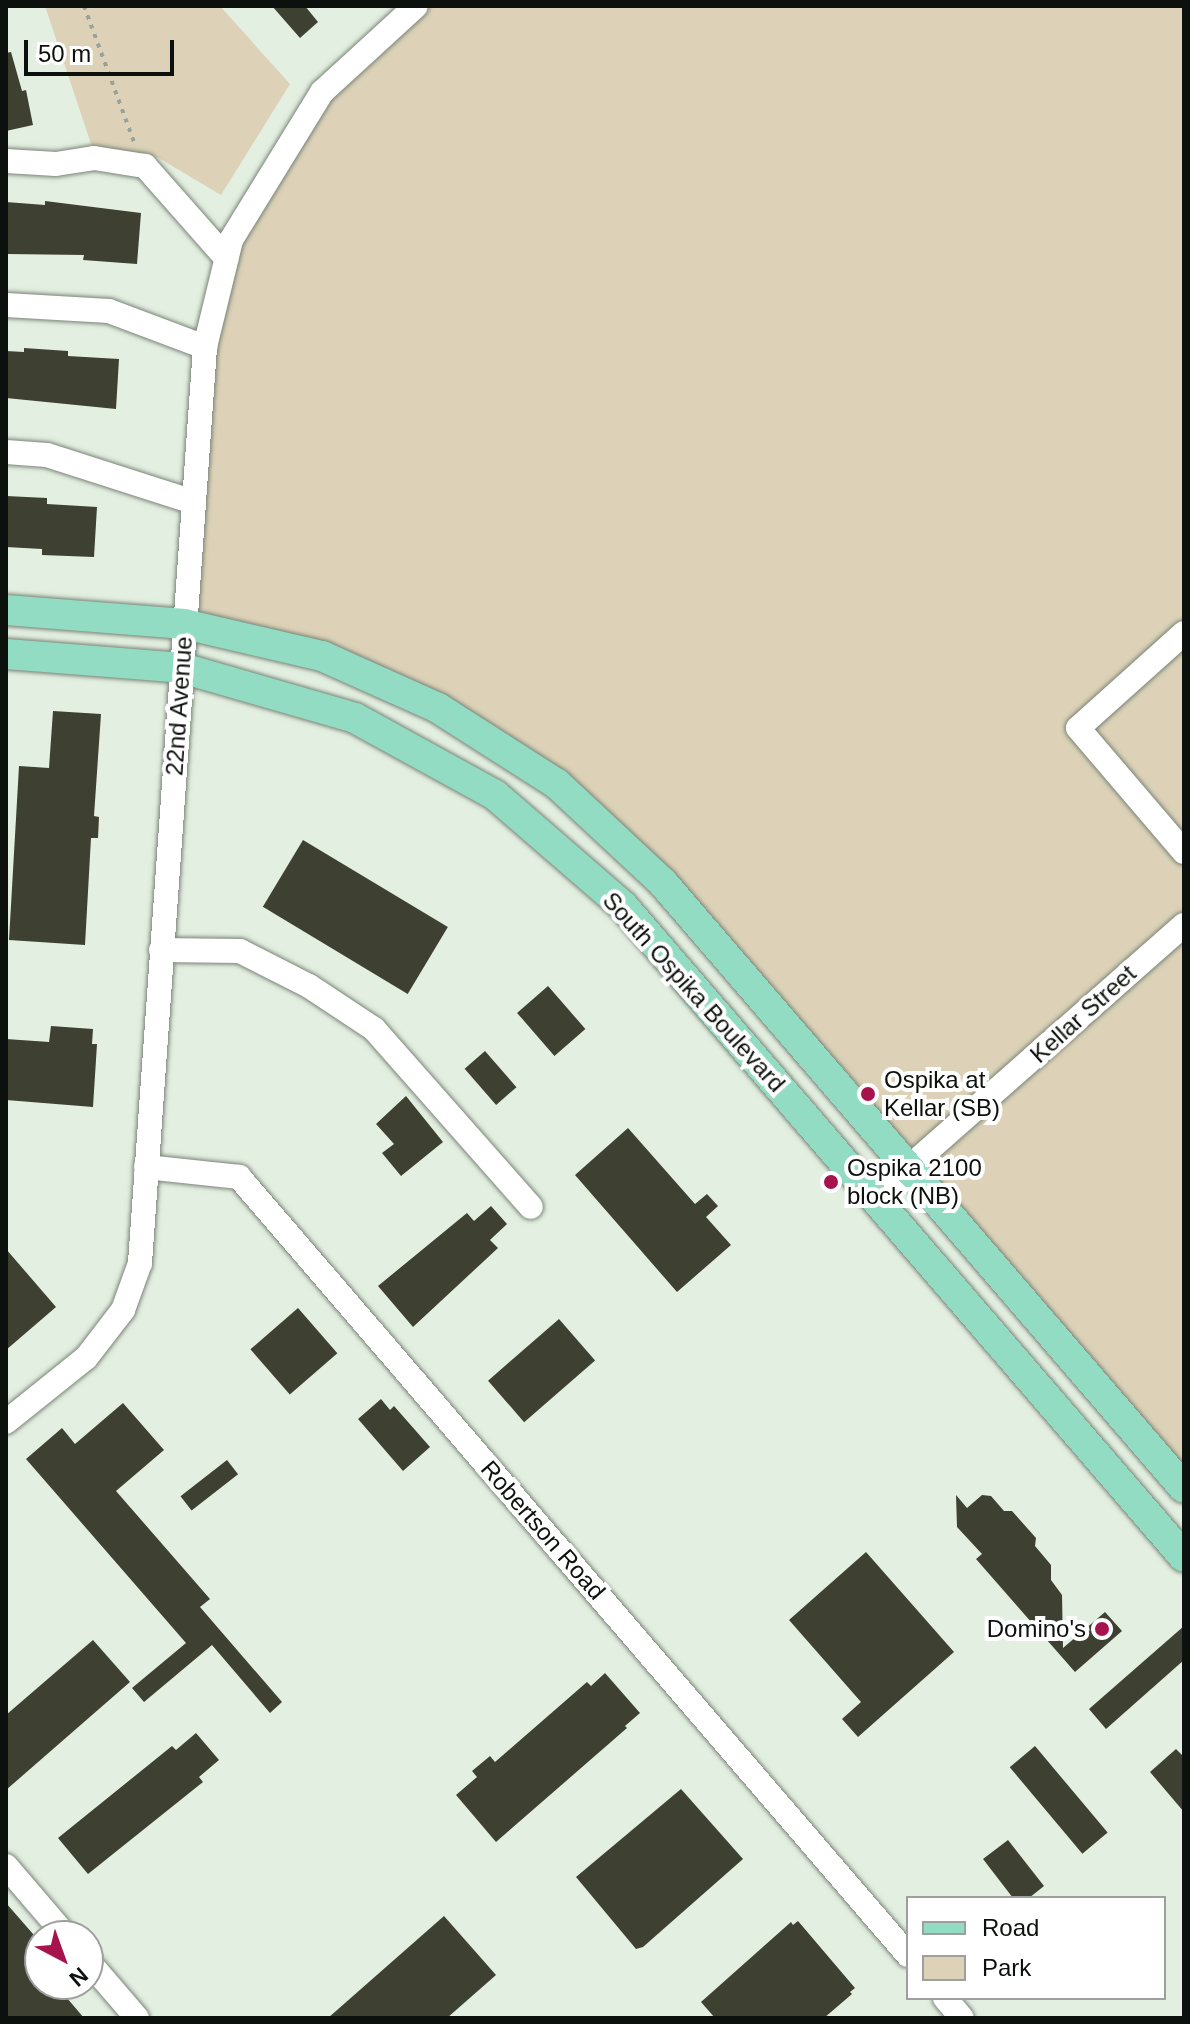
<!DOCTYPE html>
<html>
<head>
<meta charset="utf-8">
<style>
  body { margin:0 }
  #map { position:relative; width:1190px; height:2024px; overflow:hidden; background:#e3efe1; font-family:Helvetica,sans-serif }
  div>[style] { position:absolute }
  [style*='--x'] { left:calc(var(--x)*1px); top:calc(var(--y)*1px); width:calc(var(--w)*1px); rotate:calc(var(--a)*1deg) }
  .green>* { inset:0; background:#ddd2b8 }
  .building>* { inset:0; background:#3e4032; transform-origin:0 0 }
  .path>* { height:4px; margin-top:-2px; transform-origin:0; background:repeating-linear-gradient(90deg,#99a298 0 4px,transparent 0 10px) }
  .roads { filter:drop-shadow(0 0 2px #798477) drop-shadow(0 0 2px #798477) }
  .minor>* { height:24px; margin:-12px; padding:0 12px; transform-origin:12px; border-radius:12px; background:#fff }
  .major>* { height:30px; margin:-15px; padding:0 15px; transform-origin:15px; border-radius:15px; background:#91dcc2 }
  .dots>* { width:22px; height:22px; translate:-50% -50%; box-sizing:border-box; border:4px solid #fff; border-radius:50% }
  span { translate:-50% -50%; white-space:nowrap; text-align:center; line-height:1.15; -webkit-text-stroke:8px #fff; paint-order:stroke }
  .street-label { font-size:24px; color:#0d110d }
  .poi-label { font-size:24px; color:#0d110d }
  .left { translate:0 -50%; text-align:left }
  .right { translate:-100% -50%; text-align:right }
  .frame { position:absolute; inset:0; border:8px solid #0d110d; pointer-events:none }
  .legend { position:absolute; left:906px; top:1896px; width:260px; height:104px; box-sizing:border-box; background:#fff; border:2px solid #9ea09e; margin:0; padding:10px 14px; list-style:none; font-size:24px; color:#0d110d }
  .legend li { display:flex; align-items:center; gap:16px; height:40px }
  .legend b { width:40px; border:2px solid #9ea09e }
  .north { position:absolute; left:24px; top:1920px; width:80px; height:80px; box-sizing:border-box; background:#fff; border:2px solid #9ea09e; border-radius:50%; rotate:139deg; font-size:22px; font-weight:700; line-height:32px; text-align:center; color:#0d110d }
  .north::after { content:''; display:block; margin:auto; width:28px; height:36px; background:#a7134c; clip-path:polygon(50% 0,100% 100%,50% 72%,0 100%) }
  .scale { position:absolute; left:24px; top:40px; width:150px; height:36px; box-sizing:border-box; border:4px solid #0d110d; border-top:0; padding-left:10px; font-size:24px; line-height:28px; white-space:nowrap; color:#0d110d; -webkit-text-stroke:6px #fff; paint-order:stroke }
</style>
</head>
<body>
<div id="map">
  <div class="green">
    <div style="clip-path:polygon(45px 6px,220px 6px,290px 84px,221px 195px,157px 157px,93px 150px)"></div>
    <div style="clip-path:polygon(420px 6px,1184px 6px,1184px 1484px,924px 1182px,559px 794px,441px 708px,190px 623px,210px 301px,300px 122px)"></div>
  </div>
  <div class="building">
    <div style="clip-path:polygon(272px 6px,305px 6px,318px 22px,300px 38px)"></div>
    <div style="clip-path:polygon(11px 52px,22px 91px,26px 90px,33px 125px,6px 131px,6px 53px)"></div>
    <div style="clip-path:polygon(45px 201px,141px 213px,137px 264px,83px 260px,84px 255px,6px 254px,6px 202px,45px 205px)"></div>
    <div style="clip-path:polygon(24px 348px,68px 351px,68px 356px,119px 359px,116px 409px,6px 398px,6px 351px,24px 352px)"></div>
    <div style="clip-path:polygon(6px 496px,47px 498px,47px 504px,97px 507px,94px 557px,42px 555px,42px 549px,6px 547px)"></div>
    <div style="clip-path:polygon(53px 711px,101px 714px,94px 816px,99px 817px,98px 838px,91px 838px,85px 945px,9px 940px,19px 766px,49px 768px)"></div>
    <div style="left:303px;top:840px;width:169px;height:78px;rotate:31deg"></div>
    <div style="left:548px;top:986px;width:57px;height:41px;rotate:49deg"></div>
    <div style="clip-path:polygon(51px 1026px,93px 1029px,92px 1044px,97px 1044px,93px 1107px,6px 1100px,6px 1039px,49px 1042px)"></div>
    <div style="left:485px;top:1051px;width:48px;height:27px;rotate:49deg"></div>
    <div style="clip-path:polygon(406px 1096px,443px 1142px,401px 1176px,382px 1153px,394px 1144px,376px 1124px)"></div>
    <div style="clip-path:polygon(628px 1128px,695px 1204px,707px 1194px,718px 1206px,706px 1217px,731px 1245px,677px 1292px,575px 1175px)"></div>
    <div style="clip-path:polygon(491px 1206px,507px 1224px,490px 1240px,498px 1248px,413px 1327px,378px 1286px,467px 1213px,474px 1221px)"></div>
    <div style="clip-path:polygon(6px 1249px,56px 1307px,6px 1350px)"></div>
    <div style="left:298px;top:1308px;width:60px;height:63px;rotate:49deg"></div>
    <div style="left:559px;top:1319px;width:55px;height:94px;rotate:49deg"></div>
    <div style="clip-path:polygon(381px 1399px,390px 1410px,394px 1406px,430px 1447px,403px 1471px,358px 1419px)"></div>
    <div style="clip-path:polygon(123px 1403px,164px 1450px,116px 1491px,210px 1599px,200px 1607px,282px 1702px,270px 1713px,212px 1645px,144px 1702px,132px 1688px,186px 1643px,26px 1459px,62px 1428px,75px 1444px)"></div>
    <div style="left:227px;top:1460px;width:18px;height:59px;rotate:52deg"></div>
    <div style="clip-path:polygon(956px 1495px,967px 1508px,982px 1495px,991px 1496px,1004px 1511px,1012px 1511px,1036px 1538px,1035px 1546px,1051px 1565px,1051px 1580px,1062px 1595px,1063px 1648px,1105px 1612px,1122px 1631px,1075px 1672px,976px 1559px,982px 1554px,957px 1527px)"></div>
    <div style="clip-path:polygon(866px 1552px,954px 1652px,858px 1737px,842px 1719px,861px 1702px,789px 1620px)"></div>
    <div style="clip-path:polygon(1184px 1626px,1184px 1660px,1106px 1729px,1089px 1709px)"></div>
    <div style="clip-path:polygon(93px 1640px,130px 1682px,6px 1790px,6px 1715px)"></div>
    <div style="clip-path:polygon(605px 1673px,640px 1713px,625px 1726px,627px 1728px,496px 1842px,456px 1795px,477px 1777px,472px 1771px,490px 1756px,495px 1762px,587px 1682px,591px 1686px)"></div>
    <div style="clip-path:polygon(196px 1733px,219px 1760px,199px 1777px,203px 1782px,88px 1874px,58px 1838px,172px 1746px,176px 1750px)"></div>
    <div style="left:1035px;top:1746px;width:113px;height:33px;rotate:50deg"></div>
    <div style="clip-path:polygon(1176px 1749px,1184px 1757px,1184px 1812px,1150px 1772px)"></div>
    <div style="clip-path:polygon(681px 1789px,743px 1859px,643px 1947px,636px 1949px,576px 1877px)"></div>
    <div style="clip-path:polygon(1008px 1840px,1044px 1886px,1029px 1898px,1013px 1898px,983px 1859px)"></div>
    <div style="clip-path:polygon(6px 1903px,40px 1942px,40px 1984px,55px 1984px,84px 2018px,6px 2018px)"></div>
    <div style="clip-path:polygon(444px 1916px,496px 1975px,447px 2018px,328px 2018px)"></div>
    <div style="clip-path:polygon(798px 1921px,855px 1988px,850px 1992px,852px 1994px,824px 2018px,715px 2018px,701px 2002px,791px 1922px,793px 1925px)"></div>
  </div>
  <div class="path">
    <div style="--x:84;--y:6;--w:145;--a:69.8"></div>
  </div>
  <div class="roads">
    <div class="minor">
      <div style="--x:6;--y:161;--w:50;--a:3.4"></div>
      <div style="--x:56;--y:164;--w:38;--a:-9"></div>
      <div style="--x:94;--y:158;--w:52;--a:8.9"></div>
      <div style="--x:145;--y:166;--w:123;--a:48.6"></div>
      <div style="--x:6;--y:305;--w:103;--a:3.3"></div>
      <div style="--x:109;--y:311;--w:103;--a:20.6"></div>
      <div style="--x:6;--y:452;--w:41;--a:4.2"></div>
      <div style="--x:47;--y:455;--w:153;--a:17.8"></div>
      <div style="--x:1184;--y:633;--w:142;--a:138.1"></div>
      <div style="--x:1078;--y:728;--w:163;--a:49.5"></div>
      <div style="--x:161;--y:950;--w:79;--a:0.7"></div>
      <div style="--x:240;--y:951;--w:77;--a:26.9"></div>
      <div style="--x:309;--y:986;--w:78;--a:33.5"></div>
      <div style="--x:374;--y:1029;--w:237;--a:48.6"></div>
      <div style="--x:146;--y:1167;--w:94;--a:6.1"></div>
      <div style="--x:239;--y:1177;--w:1026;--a:49.31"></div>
      <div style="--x:874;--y:1198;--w:413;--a:-41.4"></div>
      <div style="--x:6;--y:1422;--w:102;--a:-38.7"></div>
      <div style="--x:86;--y:1358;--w:61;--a:-52.4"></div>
      <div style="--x:123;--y:1310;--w:50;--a:-70.1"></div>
      <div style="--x:140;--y:1263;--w:918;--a:-85.94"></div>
      <div style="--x:205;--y:347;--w:110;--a:-76.3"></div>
      <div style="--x:231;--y:240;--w:174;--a:-58.4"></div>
      <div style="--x:322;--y:92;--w:127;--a:-42.5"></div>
      <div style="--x:6;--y:1866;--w:92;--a:49.4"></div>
      <div style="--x:88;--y:1961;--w:75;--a:49.3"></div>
      <div style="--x:945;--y:1998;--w:26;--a:50"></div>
    </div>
    <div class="major">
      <div style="--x:6;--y:610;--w:179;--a:4.5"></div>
      <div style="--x:184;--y:624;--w:142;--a:13.1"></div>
      <div style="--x:322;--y:656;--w:127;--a:24.1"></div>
      <div style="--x:438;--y:708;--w:141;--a:32.6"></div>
      <div style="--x:557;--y:784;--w:145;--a:43"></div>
      <div style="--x:663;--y:883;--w:798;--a:49.27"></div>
      <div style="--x:6;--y:654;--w:177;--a:4.5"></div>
      <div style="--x:182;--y:668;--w:180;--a:16.1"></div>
      <div style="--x:355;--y:718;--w:160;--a:28.8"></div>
      <div style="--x:495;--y:795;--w:169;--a:40.9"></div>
      <div style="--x:623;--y:906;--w:859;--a:49.25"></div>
    </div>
  </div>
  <div class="dots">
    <div style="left:868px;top:1094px;background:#a7134c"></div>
    <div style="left:831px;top:1182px;background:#a7134c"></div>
    <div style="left:1102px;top:1629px;background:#a7134c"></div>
  </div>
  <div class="street-label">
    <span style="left:179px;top:706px;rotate:-86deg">22nd Avenue</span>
    <span style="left:694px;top:992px;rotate:48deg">South Ospika Boulevard</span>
    <span style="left:1083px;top:1014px;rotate:-42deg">Kellar Street</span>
    <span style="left:543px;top:1530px;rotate:49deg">Robertson Road</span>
  </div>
  <div class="poi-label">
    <span class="left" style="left:884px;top:1094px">Ospika at<br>Kellar (SB)</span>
    <span class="left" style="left:847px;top:1182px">Ospika 2100<br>block (NB)</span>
    <span class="right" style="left:1086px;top:1629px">Domino's</span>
  </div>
  <div class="frame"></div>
  <ul class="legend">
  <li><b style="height:10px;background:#91dcc2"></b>Road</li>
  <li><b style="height:22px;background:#ddd2b8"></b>Park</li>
  </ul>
  <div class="north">N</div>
  <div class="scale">50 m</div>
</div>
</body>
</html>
